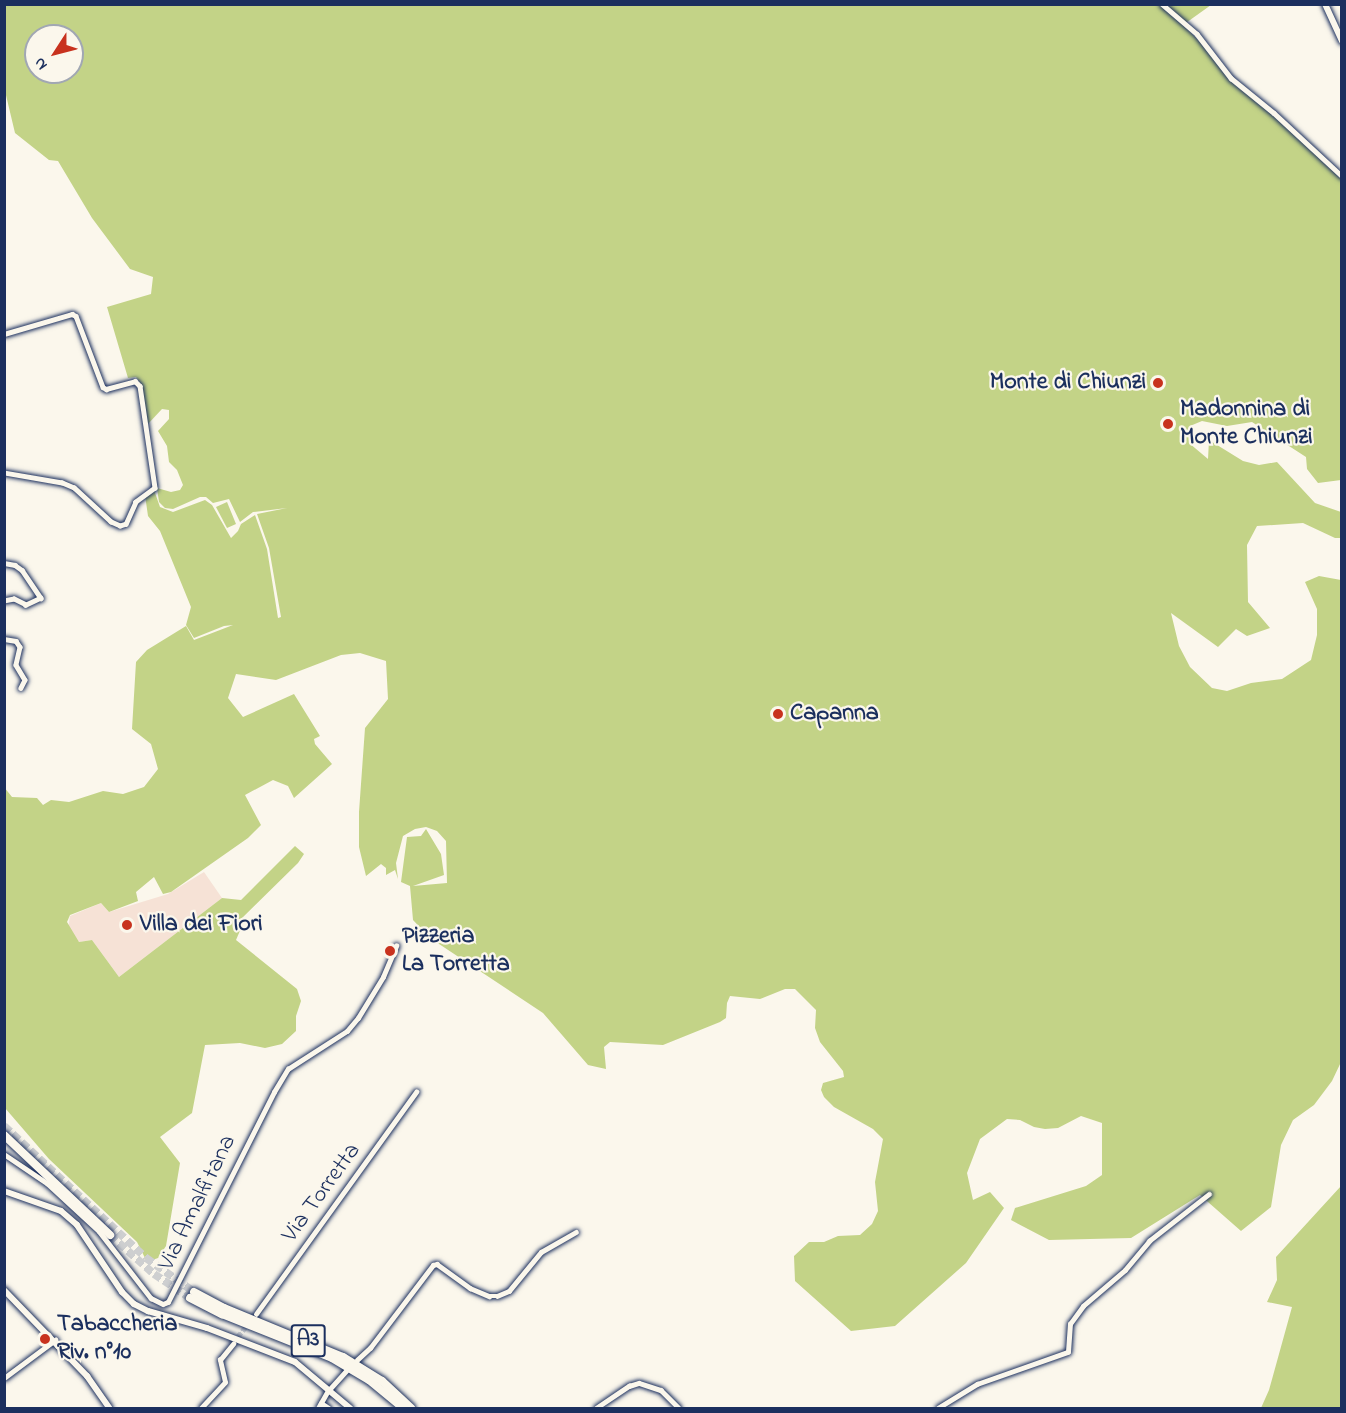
<!DOCTYPE html>
<html>
<head>
<meta charset="utf-8">
<style>
  body { margin:0 }
  #map { position:relative; width:1346px; height:1413px; overflow:hidden; background:#fbf7ec; font-family:"Indie Flower",sans-serif }
  div>[style] { position:absolute }
  [style*='--x'] { left:calc(var(--x)*1px); top:calc(var(--y)*1px); width:calc(var(--w)*1px); rotate:calc(var(--a)*1deg) }
  .built>* { inset:0; background:#f6e2d6 }
  .green>* { inset:0; background:#c3d387 }
  .street-tunnel>* { height:4.5px; margin-top:-2.25px; transform-origin:0; background:repeating-linear-gradient(90deg,#cecfd0 0 4.5px,transparent 0 6.5px) }
  .highway-tunnel>* { height:8px; margin-top:-4px; transform-origin:0; background:repeating-linear-gradient(90deg,#cecfd0 0 8px,transparent 0 12px) }
  .roads { filter:drop-shadow(0 0 2px #1b2f5e) drop-shadow(0 0 2px #1b2f5e) }
  .street>* { height:4.5px; margin:-2.25px; padding:0 2.25px; transform-origin:2.25px; border-radius:2.25px; background:#fbf7ec }
  .secondary>* { height:6px; margin:-3px; padding:0 3px; transform-origin:3px; border-radius:3px; background:#fbf7ec }
  .highway>* { height:8px; margin:-4px; padding:0 4px; transform-origin:4px; border-radius:4px; background:#fbf7ec }
  .dots>* { width:16px; height:16px; translate:-50% -50%; box-sizing:border-box; border:3px solid #fbf7ec; border-radius:50% }
  span { translate:-50% -50%; white-space:nowrap; text-align:center; line-height:1.15; -webkit-text-stroke:4.5px #fbf7ec; paint-order:stroke }
  .shield-label span { padding:2px 4px; background:#fbf7ec; border:2px solid; border-radius:4px; -webkit-text-stroke-width:0 }
  .shield-label { font-size:22px; color:#1b2f5e; font-weight:700 }
  .poi-label { font-size:24px; color:#1b2f5e; font-weight:700 }
  .right { translate:-100% -50%; text-align:right }
  .left { translate:0 -50%; text-align:left }
  .street-label { font-size:24px; color:#1b2f5e }
  .frame { position:absolute; inset:0; border:6px solid #1b2f5e; pointer-events:none }
  .north { position:absolute; left:24px; top:24px; width:60px; height:60px; box-sizing:border-box; background:#fbf7ec; border:2px solid #a1a7b3; border-radius:50%; rotate:234deg; font-size:16px; font-weight:700; line-height:24px; text-align:center; color:#1b2f5e }
  .north::after { content:''; display:block; margin:auto; width:21px; height:27px; background:#c8321e; clip-path:polygon(50% 0,100% 100%,50% 72%,0 100%) }
</style>
</head>
<body>
<div id="map">
  <div class="built">
    <div style="clip-path:polygon(204px 872px,222px 898px,119px 977px,92px 940px,79px 942px,68px 928px,70px 916px,101px 903px,109px 912px,168px 894px)"></div>
  </div>
  <div class="green">
    <div style="clip-path:polygon(evenodd,5px 5px,1211px 5px,1183px 25px,1201px 43px,1230px 79px,1273px 114px,1341px 179px,1341px 480px,1318px 483px,1307px 469px,1306px 457px,1252px 422px,1227px 426px,1202px 421px,1190px 426px,1189px 443px,1208px 459px,1209px 440px,1243px 461px,1259px 465px,1277px 462px,1315px 503px,1341px 512px,1341px 538px,1335px 538px,1303px 523px,1257px 526px,1247px 545px,1248px 602px,1270px 628px,1247px 636px,1236px 629px,1218px 647px,1171px 613px,1179px 646px,1190px 667px,1212px 688px,1227px 691px,1251px 683px,1282px 679px,1311px 660px,1317px 635px,1317px 609px,1305px 582px,1319px 576px,1341px 580px,1341px 1062px,1332px 1081px,1314px 1105px,1293px 1120px,1281px 1145px,1271px 1207px,1241px 1231px,1200px 1195px,1131px 1238px,1049px 1240px,1011px 1220px,1015px 1208px,1086px 1186px,1102px 1175px,1102px 1123px,1081px 1116px,1058px 1128px,1045px 1129px,1034px 1127px,1020px 1120px,1007px 1119px,980px 1139px,967px 1173px,973px 1200px,990px 1192px,1004px 1208px,966px 1263px,895px 1326px,851px 1331px,795px 1281px,794px 1256px,809px 1242px,824px 1242px,838px 1236px,860px 1235px,872px 1224px,878px 1211px,875px 1182px,883px 1139px,873px 1129px,834px 1107px,824px 1097px,821px 1090px,823px 1083px,844px 1077px,843px 1071px,820px 1042px,815px 1028px,816px 1010px,795px 989px,785px 989px,760px 999px,730px 996px,727px 1003px,726px 1018px,720px 1022px,663px 1045px,610px 1042px,604px 1047px,606px 1069px,588px 1065px,543px 1013px,430px 938px,413px 920px,410px 886px,401px 882px,407px 837px,421px 836px,426px 829px,441px 854px,444px 875px,413px 886px,447px 883px,446px 841px,437px 831px,426px 827px,415px 829px,403px 836px,396px 863px,398px 879px,395px 870px,386px 875px,386px 868px,381px 864px,366px 876px,359px 847px,359px 812px,365px 728px,388px 699px,386px 661px,360px 653px,341px 655px,276px 680px,236px 674px,228px 698px,243px 717px,294px 694px,320px 736px,314px 739px,315px 744px,332px 764px,294px 798px,288px 786px,273px 780px,245px 795px,261px 825px,248px 838px,171px 892px,163px 894px,154px 877px,136px 892px,138px 901px,109px 912px,101px 903px,70px 915px,67px 922px,79px 942px,92px 940px,119px 977px,222px 898px,241px 900px,295px 846px,304px 854px,298px 863px,240px 920px,242px 926px,236px 940px,297px 989px,301px 1001px,296px 1016px,296px 1031px,282px 1044px,265px 1048px,240px 1043px,205px 1045px,192px 1113px,160px 1137px,180px 1163px,166px 1246px,158px 1258px,147px 1262px,137px 1242px,49px 1159px,5px 1108px,4px 787px,12px 797px,37px 798px,43px 805px,51px 800px,69px 802px,103px 791px,123px 794px,144px 787px,158px 769px,151px 744px,132px 729px,136px 662px,147px 650px,186px 626px,194px 640px,233px 625px,224px 626px,194px 638px,186px 625px,191px 607px,160px 531px,148px 516px,145px 495px,154px 490px,160px 507px,173px 512px,205px 500px,212px 505px,231px 538px,238px 531px,241px 524px,255px 515px,267px 549px,278px 618px,281px 617px,269px 548px,257px 514px,287px 508px,253px 512px,240px 522px,229px 499px,213px 503px,206px 497px,200px 497px,173px 509px,165px 508px,159px 502px,157px 488px,171px 492px,180px 490px,183px 485px,177px 470px,169px 462px,167px 446px,158px 431px,169px 419px,169px 410px,162px 409px,147px 425px,142px 385px,136px 377px,128px 378px,107px 307px,151px 294px,153px 277px,130px 269px,92px 218px,58px 161px,49px 160px,15px 133px,5px 91px,5px 5px,36px 36px,72px 36px,72px 72px,36px 72px,36px 36px)"></div>
    <div style="clip-path:polygon(227px 502px,236px 524px,227px 528px,216px 507px)"></div>
    <div style="clip-path:polygon(1341px 1186px,1341px 1408px,1261px 1408px,1269px 1390px,1292px 1307px,1267px 1302px,1277px 1280px,1276px 1257px)"></div>
  </div>
  <div class="street-tunnel">
    <div style="--x:234;--y:1341;--w:22;--a:-51"></div>
  </div>
  <div class="highway-tunnel">
    <div style="--x:4;--y:1126;--w:194;--a:42.9"></div>
    <div style="--x:146;--y:1258;--w:59;--a:35.3"></div>
    <div style="--x:110;--y:1235;--w:59;--a:41.6"></div>
    <div style="--x:154;--y:1274;--w:43;--a:33.7"></div>
  </div>
  <div class="roads">
    <div class="street">
      <div style="--x:1162;--y:4;--w:46;--a:40.6"></div>
      <div style="--x:1197;--y:34;--w:56;--a:52.3"></div>
      <div style="--x:1231;--y:78;--w:55;--a:39.1"></div>
      <div style="--x:1274;--y:113;--w:93;--a:42.8"></div>
      <div style="--x:4;--y:334;--w:71;--a:-16.4"></div>
      <div style="--x:72;--y:314;--w:4;--a:27"></div>
      <div style="--x:76;--y:316;--w:76;--a:69.2"></div>
      <div style="--x:103;--y:387;--w:4;--a:34"></div>
      <div style="--x:106;--y:389;--w:30;--a:-15"></div>
      <div style="--x:135;--y:381;--w:7;--a:45"></div>
      <div style="--x:140;--y:386;--w:103;--a:81.6"></div>
      <div style="--x:155;--y:488;--w:24;--a:144"></div>
      <div style="--x:136;--y:502;--w:24;--a:114"></div>
      <div style="--x:126;--y:524;--w:6;--a:162"></div>
      <div style="--x:120;--y:526;--w:10;--a:-156"></div>
      <div style="--x:111;--y:522;--w:50;--a:-137.4"></div>
      <div style="--x:74;--y:488;--w:13;--a:-157"></div>
      <div style="--x:62;--y:483;--w:59;--a:-170.2"></div>
      <div style="--x:4;--y:563;--w:11;--a:10"></div>
      <div style="--x:15;--y:565;--w:9;--a:36"></div>
      <div style="--x:22;--y:570;--w:34;--a:56"></div>
      <div style="--x:41;--y:598;--w:17;--a:155"></div>
      <div style="--x:26;--y:605;--w:13;--a:-153"></div>
      <div style="--x:14;--y:599;--w:10;--a:169"></div>
      <div style="--x:4;--y:639;--w:12;--a:9"></div>
      <div style="--x:16;--y:641;--w:7;--a:56"></div>
      <div style="--x:20;--y:647;--w:18;--a:103"></div>
      <div style="--x:16;--y:665;--w:17;--a:59"></div>
      <div style="--x:25;--y:680;--w:9;--a:117"></div>
      <div style="--x:4;--y:1154;--w:52;--a:34"></div>
      <div style="--x:47;--y:1183;--w:71;--a:42.7"></div>
      <div style="--x:99;--y:1231;--w:85;--a:52.2"></div>
      <div style="--x:151;--y:1298;--w:13;--a:27"></div>
      <div style="--x:163;--y:1304;--w:5;--a:-22"></div>
      <div style="--x:168;--y:1302;--w:235;--a:-63.2"></div>
      <div style="--x:274;--y:1092;--w:27;--a:-59"></div>
      <div style="--x:288;--y:1069;--w:70;--a:-32.8"></div>
      <div style="--x:347;--y:1031;--w:17;--a:-50"></div>
      <div style="--x:358;--y:1018;--w:48;--a:-58.6"></div>
      <div style="--x:383;--y:977;--w:34;--a:-67"></div>
      <div style="--x:256;--y:1314;--w:274;--a:-54.2"></div>
      <div style="--x:357;--y:1360;--w:18;--a:-43"></div>
      <div style="--x:370;--y:1348;--w:104;--a:-52.8"></div>
      <div style="--x:433;--y:1265;--w:4;--a:-14"></div>
      <div style="--x:437;--y:1264;--w:41;--a:36"></div>
      <div style="--x:470;--y:1288;--w:21;--a:23"></div>
      <div style="--x:489;--y:1296;--w:8;--a:0"></div>
      <div style="--x:497;--y:1296;--w:13;--a:-23"></div>
      <div style="--x:509;--y:1291;--w:50;--a:-50.6"></div>
      <div style="--x:541;--y:1252;--w:40;--a:-29.7"></div>
      <div style="--x:4;--y:1378;--w:64;--a:-36.7"></div>
      <div style="--x:321;--y:1403;--w:9;--a:32"></div>
      <div style="--x:201;--y:1408;--w:35;--a:-47"></div>
      <div style="--x:225;--y:1382;--w:23;--a:-103"></div>
      <div style="--x:220;--y:1360;--w:21;--a:-51"></div>
      <div style="--x:318;--y:1408;--w:20;--a:-60"></div>
      <div style="--x:328;--y:1391;--w:27;--a:-48"></div>
      <div style="--x:596;--y:1408;--w:40;--a:-34"></div>
      <div style="--x:629;--y:1386;--w:10;--a:-17"></div>
      <div style="--x:639;--y:1383;--w:23;--a:18"></div>
      <div style="--x:661;--y:1390;--w:25;--a:45"></div>
      <div style="--x:938;--y:1408;--w:46;--a:-31.6"></div>
      <div style="--x:977;--y:1384;--w:96;--a:-19.4"></div>
      <div style="--x:1068;--y:1352;--w:28;--a:-86"></div>
      <div style="--x:1070;--y:1324;--w:22;--a:-54"></div>
      <div style="--x:1083;--y:1306;--w:55;--a:-40.6"></div>
      <div style="--x:1125;--y:1270;--w:38;--a:-50"></div>
      <div style="--x:1149;--y:1241;--w:76;--a:-38.1"></div>
    </div>
    <div class="secondary">
      <div style="--x:1325;--y:4;--w:41;--a:65.3"></div>
      <div style="--x:4;--y:1191;--w:60;--a:19.3"></div>
      <div style="--x:61;--y:1211;--w:21;--a:41"></div>
      <div style="--x:77;--y:1225;--w:81;--a:56.1"></div>
      <div style="--x:122;--y:1292;--w:17;--a:45"></div>
      <div style="--x:134;--y:1304;--w:16;--a:27"></div>
      <div style="--x:148;--y:1311;--w:61;--a:16.1"></div>
      <div style="--x:207;--y:1328;--w:94;--a:21.1"></div>
      <div style="--x:295;--y:1362;--w:72;--a:39.9"></div>
      <div style="--x:4;--y:1290;--w:120;--a:46"></div>
      <div style="--x:87;--y:1376;--w:39;--a:55"></div>
    </div>
    <div class="highway">
      <div style="--x:4;--y:1135;--w:146;--a:43.3"></div>
      <div style="--x:194;--y:1292;--w:34;--a:28"></div>
      <div style="--x:224;--y:1308;--w:129;--a:22.4"></div>
      <div style="--x:343;--y:1357;--w:46;--a:31.6"></div>
      <div style="--x:382;--y:1381;--w:40;--a:43"></div>
      <div style="--x:190;--y:1298;--w:36;--a:27"></div>
      <div style="--x:222;--y:1314;--w:118;--a:21.8"></div>
      <div style="--x:332;--y:1358;--w:43;--a:30.7"></div>
      <div style="--x:369;--y:1380;--w:44;--a:39.5"></div>
    </div>
  </div>
  <div class="dots">
    <div style="left:1158px;top:383px;background:#c8321e"></div>
    <div style="left:1168px;top:424px;background:#c8321e"></div>
    <div style="left:778px;top:714px;background:#c8321e"></div>
    <div style="left:127px;top:925px;background:#c8321e"></div>
    <div style="left:390px;top:951px;background:#c8321e"></div>
    <div style="left:45px;top:1339px;background:#c8321e"></div>
  </div>
  <div class="shield-label">
    <span style="left:308px;top:1341px">A3</span>
  </div>
  <div class="poi-label">
    <span class="right" style="left:1146px;top:383px">Monte di Chiunzi</span>
    <span class="left" style="left:1180px;top:424px">Madonnina di<br>Monte Chiunzi</span>
    <span class="left" style="left:790px;top:714px">Capanna</span>
    <span class="left" style="left:140px;top:925px">Villa dei Fiori</span>
    <span class="left" style="left:402px;top:951px">Pizzeria<br>La Torretta</span>
    <span class="left" style="left:57px;top:1339px">Tabaccheria<br>Riv. n°10</span>
  </div>
  <div class="street-label">
    <span style="left:322px;top:1193px;rotate:-54deg">Via Torretta</span>
    <span style="left:198px;top:1203px;rotate:-64deg">Via Amalfitana</span>
  </div>
  <div class="frame"></div>
  <div class="north">N</div>
</div>
</body>
</html>
